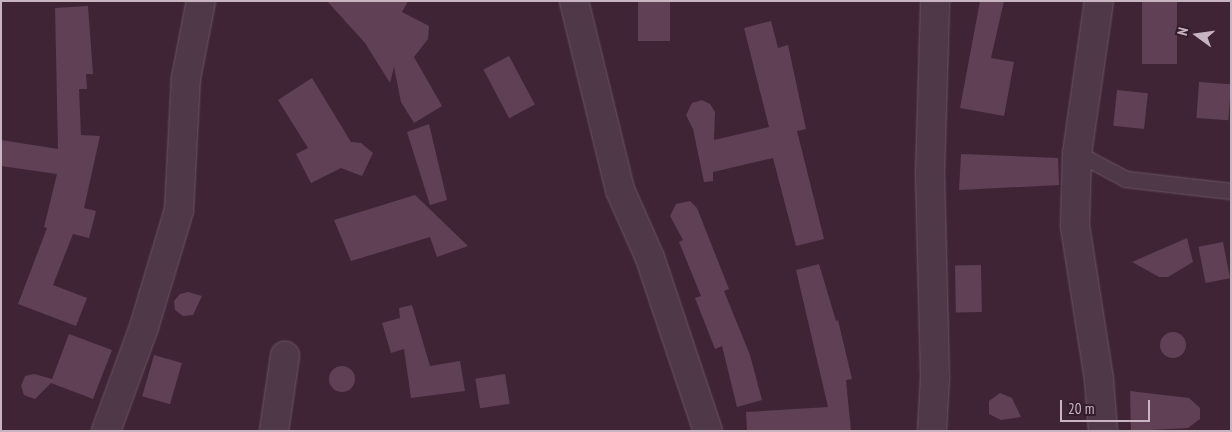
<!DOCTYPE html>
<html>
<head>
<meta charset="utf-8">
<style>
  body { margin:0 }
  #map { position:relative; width:1232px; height:432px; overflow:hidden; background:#3f2436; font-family:"PT Sans Narrow",sans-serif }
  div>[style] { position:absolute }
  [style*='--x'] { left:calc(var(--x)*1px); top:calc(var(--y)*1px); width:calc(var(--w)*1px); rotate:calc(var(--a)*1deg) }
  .building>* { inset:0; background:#5f4055; transform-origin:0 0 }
  .round { border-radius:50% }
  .roads { filter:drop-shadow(0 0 1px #6c5665) drop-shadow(0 0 1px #6c5665) }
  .service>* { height:15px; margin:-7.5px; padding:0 7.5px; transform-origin:7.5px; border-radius:7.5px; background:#4f3847 }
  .minor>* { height:28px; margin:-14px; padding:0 14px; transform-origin:14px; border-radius:14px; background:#4f3847 }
  .tertiary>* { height:28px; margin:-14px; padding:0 14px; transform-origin:14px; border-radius:14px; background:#4f3847 }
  span { translate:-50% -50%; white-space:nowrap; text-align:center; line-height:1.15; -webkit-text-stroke:4px #341d2c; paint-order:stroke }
  .frame { position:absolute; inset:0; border:2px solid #c9b4c2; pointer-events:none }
  .north { position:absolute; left:1172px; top:10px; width:50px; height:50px; -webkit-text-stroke:4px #341d2c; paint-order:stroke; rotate:284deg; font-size:14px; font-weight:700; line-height:20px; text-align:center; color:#c9b4c2 }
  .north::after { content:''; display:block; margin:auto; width:18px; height:22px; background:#c9b4c2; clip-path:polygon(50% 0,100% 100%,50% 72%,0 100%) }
  .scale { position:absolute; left:1060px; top:400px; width:90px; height:22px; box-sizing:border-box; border:2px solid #c9b4c2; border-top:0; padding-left:6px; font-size:15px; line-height:18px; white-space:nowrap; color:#c9b4c2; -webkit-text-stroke:4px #341d2c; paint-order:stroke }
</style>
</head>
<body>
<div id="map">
  <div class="building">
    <div style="clip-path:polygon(327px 1px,408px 1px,402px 12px,429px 26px,428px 39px,414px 57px,442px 106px,414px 123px,401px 102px,394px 67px,390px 83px,365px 43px)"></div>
    <div style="left:638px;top:1px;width:32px;height:40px"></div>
    <div style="clip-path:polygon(980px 1px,1004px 1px,991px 58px,1014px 62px,1004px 116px,960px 108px)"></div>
    <div style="left:1142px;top:1px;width:35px;height:63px"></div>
    <div style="clip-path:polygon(88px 6px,93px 74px,86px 74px,87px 89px,79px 89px,81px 135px,100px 136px,84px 208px,96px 211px,89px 238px,73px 234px,53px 285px,87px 298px,76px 326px,18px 304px,47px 228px,44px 227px,57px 174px,1px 166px,1px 140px,58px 149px,55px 8px)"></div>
    <div style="clip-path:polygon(771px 21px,778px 48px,788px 45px,806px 129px,797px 131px,824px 239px,796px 246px,773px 158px,713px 172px,713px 181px,704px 182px,693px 129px,686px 115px,692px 103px,702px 100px,710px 104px,715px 112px,714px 140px,769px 127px,744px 28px)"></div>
    <div style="left:509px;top:56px;width:55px;height:29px;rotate:62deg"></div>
    <div style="clip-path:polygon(312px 78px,351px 142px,361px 143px,373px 153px,362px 176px,341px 168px,311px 183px,296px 154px,308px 148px,278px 100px)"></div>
    <div style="left:1199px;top:82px;width:32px;height:36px;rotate:4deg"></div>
    <div style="left:1117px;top:90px;width:31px;height:36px;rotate:6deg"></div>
    <div style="clip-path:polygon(429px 124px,447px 200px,430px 205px,407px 132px)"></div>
    <div style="clip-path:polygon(961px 154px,1058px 158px,1059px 185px,959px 190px)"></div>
    <div style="clip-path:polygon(415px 195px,468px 246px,437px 257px,430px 237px,351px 261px,334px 220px)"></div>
    <div style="clip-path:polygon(690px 201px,697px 208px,729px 289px,724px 291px,750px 355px,762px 400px,737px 407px,722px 346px,715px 349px,695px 298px,701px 296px,679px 242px,683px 240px,670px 216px,676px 204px)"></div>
    <div style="clip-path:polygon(1187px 238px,1193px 262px,1168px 277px,1159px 277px,1132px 262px)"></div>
    <div style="left:1223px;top:242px;width:37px;height:25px;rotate:79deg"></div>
    <div style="clip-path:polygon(819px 264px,836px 321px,838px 320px,852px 379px,846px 380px,851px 431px,747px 431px,746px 412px,828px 407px,796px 270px)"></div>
    <div style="left:981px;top:265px;width:47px;height:26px;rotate:89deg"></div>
    <div style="clip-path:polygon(188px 292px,202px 296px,193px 315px,183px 316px,175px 310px,174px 301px,180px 294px)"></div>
    <div style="clip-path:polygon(412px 305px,430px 366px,460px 361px,465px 391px,411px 398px,404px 349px,391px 353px,382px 323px,400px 318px,399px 308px)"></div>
    <div class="round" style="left:1160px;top:332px;width:26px;height:26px"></div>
    <div style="clip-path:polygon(69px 334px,112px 350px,93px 399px,51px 383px,35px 399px,24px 395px,21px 386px,25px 376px,34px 374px,52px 379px)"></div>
    <div style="left:154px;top:355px;width:29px;height:43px;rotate:16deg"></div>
    <div class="round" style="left:329px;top:366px;width:26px;height:26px"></div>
    <div style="left:505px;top:374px;width:30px;height:30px;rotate:81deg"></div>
    <div style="clip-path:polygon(1130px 391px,1189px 398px,1200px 408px,1200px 419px,1188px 428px,1131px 431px)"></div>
    <div style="clip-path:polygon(1000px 393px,1012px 398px,1021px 417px,1001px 420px,989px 414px,989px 401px)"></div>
  </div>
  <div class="roads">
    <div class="service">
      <div style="--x:1077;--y:153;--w:55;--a:28"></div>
      <div style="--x:1126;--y:179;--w:106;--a:6.5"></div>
    </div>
    <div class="minor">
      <div style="--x:574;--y:1;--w:195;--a:76.3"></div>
      <div style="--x:620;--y:190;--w:74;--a:66.2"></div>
      <div style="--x:650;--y:258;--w:182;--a:71.5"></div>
      <div style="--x:1099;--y:1;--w:154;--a:98.2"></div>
      <div style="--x:1077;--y:153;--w:73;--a:91.6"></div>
      <div style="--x:1075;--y:226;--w:156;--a:81.1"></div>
      <div style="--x:1099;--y:380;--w:51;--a:85.5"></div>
      <div style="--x:106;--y:431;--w:111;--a:-69.9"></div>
      <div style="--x:144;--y:327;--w:122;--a:-73.3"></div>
      <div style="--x:179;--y:210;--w:132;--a:-87"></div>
      <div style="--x:186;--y:78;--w:78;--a:-79"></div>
      <div style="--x:274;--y:431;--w:76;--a:-81.7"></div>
    </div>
    <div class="tertiary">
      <div style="--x:932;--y:431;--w:53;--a:-86.8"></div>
      <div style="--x:935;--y:378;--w:204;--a:-91.4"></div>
      <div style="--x:930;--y:174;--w:173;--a:-88.3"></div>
    </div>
  </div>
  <div class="frame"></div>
  <div class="north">N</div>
  <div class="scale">20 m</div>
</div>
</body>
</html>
